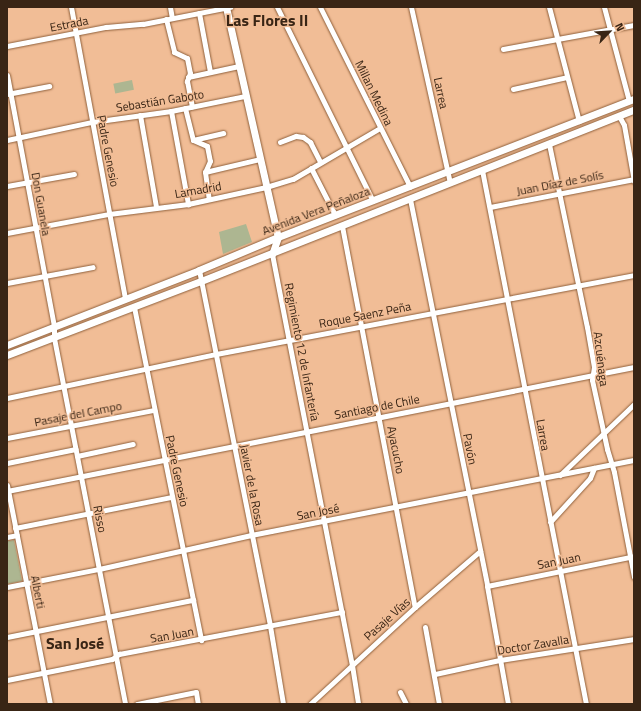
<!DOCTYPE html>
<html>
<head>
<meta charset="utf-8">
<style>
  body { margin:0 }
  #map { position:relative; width:641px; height:711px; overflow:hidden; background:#f1bd96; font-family:"Titillium Web",sans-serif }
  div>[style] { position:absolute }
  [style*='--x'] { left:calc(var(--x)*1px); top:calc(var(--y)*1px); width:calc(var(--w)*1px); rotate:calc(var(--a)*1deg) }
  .green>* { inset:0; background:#adb691; transform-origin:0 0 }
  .roads { filter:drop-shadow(0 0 1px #8f603b) drop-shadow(0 0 1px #8f603b) }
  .street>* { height:5px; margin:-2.5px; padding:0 2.5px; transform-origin:2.5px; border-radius:2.5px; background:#fff }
  .secondary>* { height:7px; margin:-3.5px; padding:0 3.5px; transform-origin:3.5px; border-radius:3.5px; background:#fff }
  span { translate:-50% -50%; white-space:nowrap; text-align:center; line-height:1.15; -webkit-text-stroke:3px #f1bd96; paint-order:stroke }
  .street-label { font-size:12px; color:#392515 }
  .district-label { font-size:16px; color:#392515; font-weight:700 }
  .frame { position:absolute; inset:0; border:8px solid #392515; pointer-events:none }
  .north { position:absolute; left:589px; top:12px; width:40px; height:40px; -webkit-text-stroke:3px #f1bd96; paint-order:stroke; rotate:65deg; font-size:11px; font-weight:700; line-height:16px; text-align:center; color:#392515 }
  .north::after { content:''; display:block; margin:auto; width:14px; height:18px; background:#392515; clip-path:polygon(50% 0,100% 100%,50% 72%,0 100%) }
</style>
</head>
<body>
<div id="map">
  <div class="green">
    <div style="left:132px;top:80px;width:10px;height:19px;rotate:79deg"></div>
    <div style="clip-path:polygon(246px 224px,252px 242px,223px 254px,219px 232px)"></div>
    <div style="clip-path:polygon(14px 540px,22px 581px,7px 584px,7px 541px)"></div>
  </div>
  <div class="roads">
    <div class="street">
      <div style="--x:71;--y:7;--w:297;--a:79.5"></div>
      <div style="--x:170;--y:7;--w:11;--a:80"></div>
      <div style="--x:277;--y:7;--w:216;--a:63.7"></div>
      <div style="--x:320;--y:7;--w:201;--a:63.4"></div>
      <div style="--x:411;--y:7;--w:180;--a:77.5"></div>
      <div style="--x:549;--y:7;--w:118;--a:75.3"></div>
      <div style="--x:604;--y:7;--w:97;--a:75.1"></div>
      <div style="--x:199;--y:13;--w:60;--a:79.4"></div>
      <div style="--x:166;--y:19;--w:34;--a:76"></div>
      <div style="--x:174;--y:52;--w:14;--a:25"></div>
      <div style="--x:187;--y:58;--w:15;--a:79"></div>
      <div style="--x:190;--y:73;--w:9;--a:111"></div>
      <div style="--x:187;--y:81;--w:26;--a:79"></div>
      <div style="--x:7;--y:46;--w:101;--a:-10.9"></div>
      <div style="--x:106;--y:27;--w:37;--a:-5"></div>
      <div style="--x:143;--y:24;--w:89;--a:-11.1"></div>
      <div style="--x:503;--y:49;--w:133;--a:-10.4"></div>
      <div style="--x:7;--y:75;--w:256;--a:79.4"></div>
      <div style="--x:54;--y:327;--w:11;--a:90"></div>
      <div style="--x:54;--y:338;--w:373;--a:79"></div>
      <div style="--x:188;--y:77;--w:52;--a:-12.2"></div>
      <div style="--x:513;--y:89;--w:55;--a:-12.5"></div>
      <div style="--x:7;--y:94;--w:43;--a:-10.8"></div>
      <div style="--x:185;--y:108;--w:33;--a:76"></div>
      <div style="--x:193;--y:140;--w:15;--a:23"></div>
      <div style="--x:207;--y:146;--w:15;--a:79"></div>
      <div style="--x:210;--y:161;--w:12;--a:114"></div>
      <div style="--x:205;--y:172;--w:27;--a:82"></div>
      <div style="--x:171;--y:111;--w:95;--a:79.6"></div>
      <div style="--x:140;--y:115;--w:93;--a:80.1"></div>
      <div style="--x:619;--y:116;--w:10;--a:61"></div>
      <div style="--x:624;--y:125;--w:57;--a:79.9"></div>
      <div style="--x:7;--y:140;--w:87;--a:-12"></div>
      <div style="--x:92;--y:122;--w:80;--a:-7.9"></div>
      <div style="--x:171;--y:111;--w:76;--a:-11.5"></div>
      <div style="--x:193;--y:140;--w:31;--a:-13"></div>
      <div style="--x:280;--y:142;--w:17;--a:-21"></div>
      <div style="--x:296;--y:136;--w:7;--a:8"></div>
      <div style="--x:303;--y:137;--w:9;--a:36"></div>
      <div style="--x:310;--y:142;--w:22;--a:63"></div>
      <div style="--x:549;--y:144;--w:187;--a:78.3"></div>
      <div style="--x:587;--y:327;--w:41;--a:80.1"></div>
      <div style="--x:594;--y:367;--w:13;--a:99"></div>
      <div style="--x:592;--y:380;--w:71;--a:77.7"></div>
      <div style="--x:607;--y:449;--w:24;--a:73"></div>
      <div style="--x:614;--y:472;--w:107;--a:79.2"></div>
      <div style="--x:311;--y:168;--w:53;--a:62.9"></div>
      <div style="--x:482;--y:170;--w:544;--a:78.98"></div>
      <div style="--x:205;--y:172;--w:57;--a:-13.3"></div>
      <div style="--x:7;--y:186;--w:68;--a:-10.2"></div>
      <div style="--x:410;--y:199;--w:395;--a:78.7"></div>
      <div style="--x:487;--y:586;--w:120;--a:79.9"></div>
      <div style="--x:490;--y:207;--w:147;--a:-11"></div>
      <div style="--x:342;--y:226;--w:388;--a:79.2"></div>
      <div style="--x:7;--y:233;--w:104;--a:-10.6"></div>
      <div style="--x:109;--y:214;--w:80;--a:-7.2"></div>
      <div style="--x:188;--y:204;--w:80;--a:-12.3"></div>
      <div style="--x:266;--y:187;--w:28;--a:-17"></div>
      <div style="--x:293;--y:179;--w:101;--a:-30.4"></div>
      <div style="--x:272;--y:254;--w:419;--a:79"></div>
      <div style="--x:352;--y:665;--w:39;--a:81"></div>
      <div style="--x:199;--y:270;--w:363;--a:78.7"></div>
      <div style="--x:270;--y:626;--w:79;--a:80.5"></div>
      <div style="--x:7;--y:283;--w:87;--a:-10.5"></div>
      <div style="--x:134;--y:307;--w:340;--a:78.6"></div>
      <div style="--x:7;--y:398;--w:214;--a:-11.9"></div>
      <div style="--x:216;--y:354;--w:425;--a:-10.7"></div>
      <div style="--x:7;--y:438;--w:150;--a:-10.8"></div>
      <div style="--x:77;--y:456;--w:57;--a:-12.1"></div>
      <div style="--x:7;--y:463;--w:70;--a:-11.5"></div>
      <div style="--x:560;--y:475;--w:103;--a:-43.8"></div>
      <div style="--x:7;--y:485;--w:223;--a:78.9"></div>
      <div style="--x:7;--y:491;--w:639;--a:-11.19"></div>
      <div style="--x:550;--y:522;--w:59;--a:-47.7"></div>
      <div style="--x:590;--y:478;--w:11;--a:-68"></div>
      <div style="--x:15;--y:528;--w:160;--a:-11.2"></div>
      <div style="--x:7;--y:537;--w:10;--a:-11"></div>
      <div style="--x:487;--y:586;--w:150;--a:-11.5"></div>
      <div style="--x:7;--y:587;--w:94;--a:-11.1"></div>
      <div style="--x:99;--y:569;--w:156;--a:-12.6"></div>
      <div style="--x:251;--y:535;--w:390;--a:-11.1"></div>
      <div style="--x:425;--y:627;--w:78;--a:79.7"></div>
      <div style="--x:7;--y:637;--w:190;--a:-11.3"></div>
      <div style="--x:435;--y:674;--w:66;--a:-12.2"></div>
      <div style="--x:500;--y:660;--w:136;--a:-8.9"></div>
      <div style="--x:7;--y:680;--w:107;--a:-11.3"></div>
      <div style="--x:112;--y:659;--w:9;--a:-36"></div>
      <div style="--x:119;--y:654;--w:227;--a:-10.7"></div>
      <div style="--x:400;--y:692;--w:13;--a:63"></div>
      <div style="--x:137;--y:704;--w:60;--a:-11.5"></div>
      <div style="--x:196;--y:692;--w:12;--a:81"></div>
      <div style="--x:310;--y:704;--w:143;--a:-42.7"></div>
      <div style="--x:415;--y:607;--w:86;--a:-40.7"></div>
    </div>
    <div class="secondary">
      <div style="--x:226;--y:7;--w:236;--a:77.3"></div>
      <div style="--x:278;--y:237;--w:18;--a:109"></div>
      <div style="--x:7;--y:345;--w:206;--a:-21.3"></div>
      <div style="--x:199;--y:270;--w:86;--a:-22.7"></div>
      <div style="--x:278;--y:237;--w:382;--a:-21.2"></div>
      <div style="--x:7;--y:355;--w:208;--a:-20.9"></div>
      <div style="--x:201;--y:281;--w:466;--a:-21.6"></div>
    </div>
  </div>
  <div class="street-label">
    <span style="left:69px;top:24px;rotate:-11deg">Estrada</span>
    <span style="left:374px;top:93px;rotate:64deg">Millan Medina</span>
    <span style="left:441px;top:93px;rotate:78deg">Larrea</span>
    <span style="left:160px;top:101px;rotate:-9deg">Sebastián Gaboto</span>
    <span style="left:108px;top:151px;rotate:79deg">Padre Genesio</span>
    <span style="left:560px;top:183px;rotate:-11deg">Juan Díaz de Solís</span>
    <span style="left:198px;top:190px;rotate:-10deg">Lamadrid</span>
    <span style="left:41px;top:204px;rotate:80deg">Don Guanela</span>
    <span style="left:316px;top:211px;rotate:-21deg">Avenida Vera Peñaloza</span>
    <span style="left:365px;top:315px;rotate:-11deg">Roque Saenz Peña</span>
    <span style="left:302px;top:352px;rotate:79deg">Regimiento 12 de Infantería</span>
    <span style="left:601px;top:359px;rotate:83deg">Azcuénaga</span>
    <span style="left:377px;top:407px;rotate:-11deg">Santiago de Chile</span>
    <span style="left:78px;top:414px;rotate:-11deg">Pasaje del Campo</span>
    <span style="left:543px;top:435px;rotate:80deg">Larrea</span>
    <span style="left:470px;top:449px;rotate:79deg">Pavón</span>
    <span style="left:396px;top:450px;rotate:79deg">Ayacucho</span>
    <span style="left:177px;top:471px;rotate:78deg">Padre Genesio</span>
    <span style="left:252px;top:485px;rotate:79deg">Javier de la Rosa</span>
    <span style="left:318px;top:512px;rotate:-11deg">San José</span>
    <span style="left:100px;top:519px;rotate:79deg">Risso</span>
    <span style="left:559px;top:561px;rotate:-11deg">San Juan</span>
    <span style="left:38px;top:592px;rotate:79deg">Alberti</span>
    <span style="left:387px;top:619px;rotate:-42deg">Pasaje Vías</span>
    <span style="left:172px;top:635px;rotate:-10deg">San Juan</span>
    <span style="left:533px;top:645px;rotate:-9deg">Doctor Zavalla</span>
  </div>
  <div class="district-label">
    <span style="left:267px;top:20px">Las Flores II</span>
    <span style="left:75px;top:643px">San José</span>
  </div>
  <div class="frame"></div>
  <div class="north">N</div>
</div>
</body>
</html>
